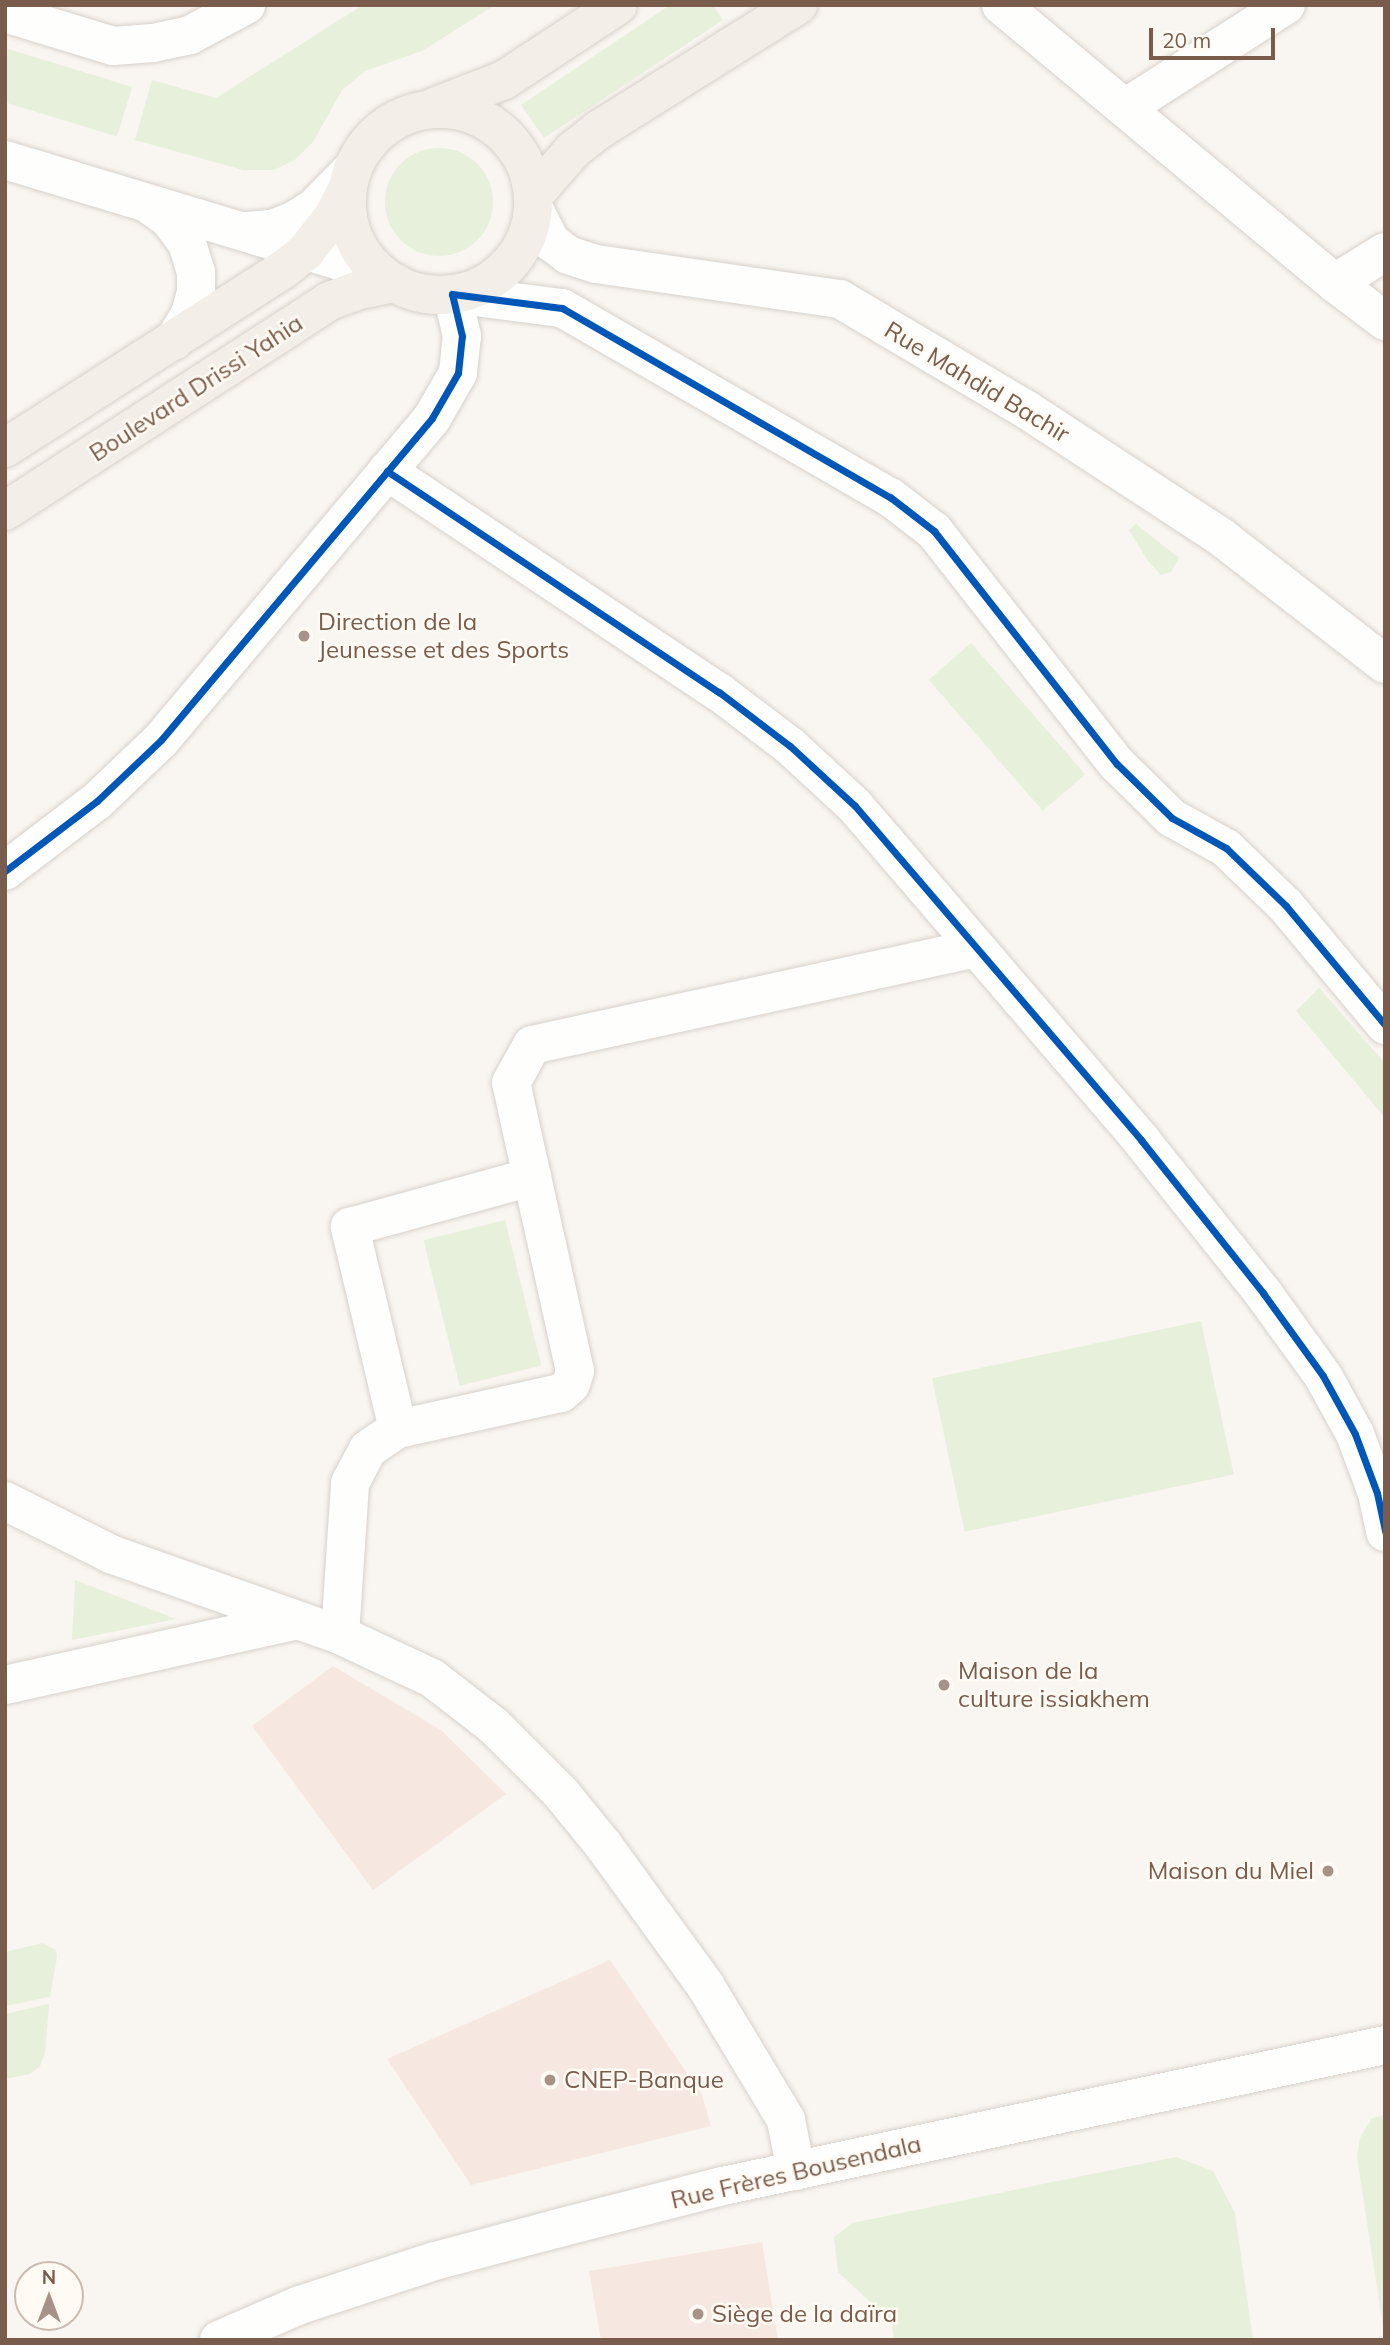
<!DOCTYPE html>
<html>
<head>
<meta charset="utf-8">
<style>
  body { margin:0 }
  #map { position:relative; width:1390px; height:2345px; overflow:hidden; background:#f9f5f0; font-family:Mulish,sans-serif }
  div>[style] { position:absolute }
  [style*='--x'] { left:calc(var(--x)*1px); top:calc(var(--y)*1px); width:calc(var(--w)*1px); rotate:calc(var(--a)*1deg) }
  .commercial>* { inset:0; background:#f6e8e1 }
  .green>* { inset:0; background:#e7f0db; transform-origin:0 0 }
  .round { border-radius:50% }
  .roads { filter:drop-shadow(0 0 2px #d7d1cb) drop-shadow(0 0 2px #d7d1cb) }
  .minor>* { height:38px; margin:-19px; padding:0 19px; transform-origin:19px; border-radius:19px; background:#fefefd }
  .major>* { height:38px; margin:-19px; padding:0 19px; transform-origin:19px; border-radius:19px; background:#f3eee8 }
  .major>.ring { margin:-19px; padding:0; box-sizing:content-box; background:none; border:38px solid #f3eee8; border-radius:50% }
  .cycleway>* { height:7px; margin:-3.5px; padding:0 3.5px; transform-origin:3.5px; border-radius:3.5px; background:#0057b8 }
  .dots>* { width:19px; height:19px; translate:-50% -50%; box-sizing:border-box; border:4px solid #fffaf3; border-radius:50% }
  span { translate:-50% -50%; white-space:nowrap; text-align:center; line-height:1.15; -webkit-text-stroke:5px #fffaf3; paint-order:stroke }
  .street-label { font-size:24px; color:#7a5c4d }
  .poi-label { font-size:24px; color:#7a5c4d }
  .left { translate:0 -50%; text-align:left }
  .right { translate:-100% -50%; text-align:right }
  .frame { position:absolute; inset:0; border:7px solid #7a5c4d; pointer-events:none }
  .north { position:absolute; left:14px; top:2261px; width:70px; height:70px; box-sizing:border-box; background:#fffaf3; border:2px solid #cabbb1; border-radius:50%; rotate:0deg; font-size:19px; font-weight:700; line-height:28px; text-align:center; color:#7a5c4d }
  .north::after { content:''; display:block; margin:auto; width:24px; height:32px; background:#a69286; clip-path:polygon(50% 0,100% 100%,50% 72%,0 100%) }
  .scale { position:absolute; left:1149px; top:28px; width:126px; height:32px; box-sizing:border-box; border:4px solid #7a5c4d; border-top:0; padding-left:9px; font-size:21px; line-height:24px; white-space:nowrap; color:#7a5c4d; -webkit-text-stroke:5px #fffaf3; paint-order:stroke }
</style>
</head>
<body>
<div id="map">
  <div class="commercial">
    <div style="clip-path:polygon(333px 1666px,441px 1730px,506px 1794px,373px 1890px,252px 1726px)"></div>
    <div style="clip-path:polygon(610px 1960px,702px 2095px,711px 2126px,471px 2185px,387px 2059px)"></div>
    <div style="clip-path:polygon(762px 2242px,778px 2340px,601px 2340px,589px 2271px)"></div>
  </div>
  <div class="green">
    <div style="clip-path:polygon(363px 5px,495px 5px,422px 51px,365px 71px,342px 90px,313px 142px,296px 159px,274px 170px,243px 170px,135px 140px,152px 80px,216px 98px)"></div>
    <div style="clip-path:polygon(670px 5px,713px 5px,723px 20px,544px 138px,521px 105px)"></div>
    <div style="left:5px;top:48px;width:133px;height:52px;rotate:17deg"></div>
    <div class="round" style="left:385px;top:148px;width:108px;height:108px"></div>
    <div style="clip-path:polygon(1136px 524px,1179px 558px,1171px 572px,1161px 575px,1148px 561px,1129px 530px)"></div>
    <div style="left:971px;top:643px;width:174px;height:56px;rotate:49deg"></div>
    <div style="clip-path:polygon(1319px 988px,1385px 1063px,1385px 1118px,1296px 1011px)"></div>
    <div style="left:505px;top:1220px;width:150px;height:84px;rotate:76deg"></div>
    <div style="left:1201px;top:1321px;width:157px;height:275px;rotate:78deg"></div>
    <div style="clip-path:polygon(75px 1580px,176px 1619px,72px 1640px)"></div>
    <div style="clip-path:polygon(43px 1943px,56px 1950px,57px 1957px,50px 1997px,5px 2006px,5px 1952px)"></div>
    <div style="clip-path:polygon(49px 2004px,45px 2053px,40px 2066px,30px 2074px,5px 2079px,5px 2014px)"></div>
    <div style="clip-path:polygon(1385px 2115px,1385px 2340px,1357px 2157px,1360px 2138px,1372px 2118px)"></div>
    <div style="clip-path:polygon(1176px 2157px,1213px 2171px,1235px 2213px,1253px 2340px,894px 2340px,892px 2322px,838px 2272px,834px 2237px,852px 2223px)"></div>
  </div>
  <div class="roads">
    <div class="minor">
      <div style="--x:1001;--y:5;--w:435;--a:39.8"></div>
      <div style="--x:1335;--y:283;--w:63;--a:37.2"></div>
      <div style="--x:5;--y:13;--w:113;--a:17"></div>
      <div style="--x:113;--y:46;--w:40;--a:-4.3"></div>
      <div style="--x:153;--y:43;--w:38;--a:-12"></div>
      <div style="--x:190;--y:35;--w:64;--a:-28.2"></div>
      <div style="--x:1125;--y:108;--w:191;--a:-32.6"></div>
      <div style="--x:5;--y:160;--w:392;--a:16.8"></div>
      <div style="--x:152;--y:207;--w:21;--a:35"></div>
      <div style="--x:169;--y:219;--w:30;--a:53"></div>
      <div style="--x:187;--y:243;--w:31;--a:73"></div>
      <div style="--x:196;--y:273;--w:19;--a:90"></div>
      <div style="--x:196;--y:292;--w:23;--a:105"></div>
      <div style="--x:190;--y:314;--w:31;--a:121"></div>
      <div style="--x:533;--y:207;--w:39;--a:63"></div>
      <div style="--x:551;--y:242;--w:21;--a:37"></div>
      <div style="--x:568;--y:255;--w:29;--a:18"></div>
      <div style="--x:596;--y:264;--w:246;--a:8.2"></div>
      <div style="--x:840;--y:299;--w:217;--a:30.7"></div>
      <div style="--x:1027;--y:410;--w:232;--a:33.2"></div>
      <div style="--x:1221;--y:537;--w:207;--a:37.8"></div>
      <div style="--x:247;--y:231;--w:25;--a:-5"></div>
      <div style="--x:272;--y:229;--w:22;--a:-21"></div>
      <div style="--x:293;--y:221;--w:25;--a:-32"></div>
      <div style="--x:314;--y:208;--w:56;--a:-45.7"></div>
      <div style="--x:1335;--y:283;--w:59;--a:-31.8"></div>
      <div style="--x:387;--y:471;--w:399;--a:33.7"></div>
      <div style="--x:719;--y:692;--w:89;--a:37.3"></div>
      <div style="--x:790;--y:746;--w:88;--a:42.7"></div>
      <div style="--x:855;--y:806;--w:440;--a:49.4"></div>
      <div style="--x:1141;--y:1140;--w:196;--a:51.4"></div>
      <div style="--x:1263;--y:1293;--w:102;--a:54.1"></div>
      <div style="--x:1323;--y:1376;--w:66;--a:61.1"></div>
      <div style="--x:1355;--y:1434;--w:63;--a:69.6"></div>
      <div style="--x:1377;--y:1493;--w:40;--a:78"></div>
      <div style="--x:5;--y:871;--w:116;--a:-37.3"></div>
      <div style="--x:97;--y:801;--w:88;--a:-43.6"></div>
      <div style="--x:161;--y:740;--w:421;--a:-49.9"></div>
      <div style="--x:432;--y:418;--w:52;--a:-60"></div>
      <div style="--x:458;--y:373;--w:37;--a:-84"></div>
      <div style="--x:462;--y:336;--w:43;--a:-103.4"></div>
      <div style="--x:452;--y:294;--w:111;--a:7.3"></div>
      <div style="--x:562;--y:308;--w:379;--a:30"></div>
      <div style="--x:890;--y:497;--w:56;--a:37.7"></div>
      <div style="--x:934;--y:531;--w:296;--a:51.9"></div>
      <div style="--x:1117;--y:764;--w:77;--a:44.5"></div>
      <div style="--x:1172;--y:818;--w:62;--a:29.1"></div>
      <div style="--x:1226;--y:848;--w:83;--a:44"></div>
      <div style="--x:1286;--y:906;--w:155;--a:50.2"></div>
      <div style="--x:398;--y:1429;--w:208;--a:-103.4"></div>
      <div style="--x:350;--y:1227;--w:189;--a:-15.4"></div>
      <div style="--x:5;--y:1501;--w:121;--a:26.6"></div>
      <div style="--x:113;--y:1555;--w:241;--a:19.4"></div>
      <div style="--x:340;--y:1635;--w:102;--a:25.1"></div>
      <div style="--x:432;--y:1678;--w:78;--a:37.7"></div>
      <div style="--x:494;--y:1726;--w:95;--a:45"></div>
      <div style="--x:561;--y:1793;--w:68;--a:50.9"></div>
      <div style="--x:604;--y:1846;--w:172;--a:54"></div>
      <div style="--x:705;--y:1985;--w:157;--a:59"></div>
      <div style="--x:786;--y:2120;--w:52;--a:78.9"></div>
      <div style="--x:340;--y:1635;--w:152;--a:-86.2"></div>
      <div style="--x:350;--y:1483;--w:38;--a:-62"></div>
      <div style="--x:368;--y:1449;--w:36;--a:-34"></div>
      <div style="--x:398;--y:1429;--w:167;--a:-12.5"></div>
      <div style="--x:561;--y:1393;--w:13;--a:-42"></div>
      <div style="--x:571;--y:1384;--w:14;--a:-73"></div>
      <div style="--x:575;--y:1371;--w:295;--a:-102.5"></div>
      <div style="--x:511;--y:1083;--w:43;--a:-61.1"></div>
      <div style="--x:532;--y:1045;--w:455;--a:-12.3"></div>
      <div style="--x:5;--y:1685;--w:296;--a:-12.5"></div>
      <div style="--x:219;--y:2340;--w:88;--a:-23.4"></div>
      <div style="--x:300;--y:2305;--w:142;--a:-18.1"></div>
      <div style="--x:435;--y:2261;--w:124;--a:-14.9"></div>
      <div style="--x:555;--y:2229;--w:173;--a:-14.4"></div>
      <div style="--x:723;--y:2186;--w:677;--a:-12.02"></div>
    </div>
    <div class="major">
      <div style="--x:434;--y:107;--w:75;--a:-21.1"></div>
      <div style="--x:504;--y:80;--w:136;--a:-33.3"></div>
      <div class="ring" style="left:347px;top:109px;width:148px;height:148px"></div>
      <div style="--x:533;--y:196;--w:61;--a:-49"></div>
      <div style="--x:573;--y:150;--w:34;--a:-38"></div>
      <div style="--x:600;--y:129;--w:234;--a:-32.1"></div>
      <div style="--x:5;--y:448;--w:331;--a:-32.7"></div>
      <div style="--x:284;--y:269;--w:28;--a:-39"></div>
      <div style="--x:306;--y:251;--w:46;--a:-52.1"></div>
      <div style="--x:334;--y:215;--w:29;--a:-63"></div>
      <div style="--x:5;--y:511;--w:386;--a:-32.9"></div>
      <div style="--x:329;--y:301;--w:29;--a:-20"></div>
      <div style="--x:356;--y:291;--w:40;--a:-12"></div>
    </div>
  </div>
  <div class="cycleway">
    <div style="--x:387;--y:471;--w:399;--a:33.7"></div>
    <div style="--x:719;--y:692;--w:89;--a:37.3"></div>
    <div style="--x:790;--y:746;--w:88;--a:42.7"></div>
    <div style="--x:855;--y:806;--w:440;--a:49.4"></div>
    <div style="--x:1141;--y:1140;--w:196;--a:51.4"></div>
    <div style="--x:1263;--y:1293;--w:102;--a:54.1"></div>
    <div style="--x:1323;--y:1376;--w:66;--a:61.1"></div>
    <div style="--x:1355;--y:1434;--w:63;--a:69.6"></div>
    <div style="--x:1377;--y:1493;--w:40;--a:78"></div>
    <div style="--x:5;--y:871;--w:116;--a:-37.3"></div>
    <div style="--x:97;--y:801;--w:88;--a:-43.6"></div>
    <div style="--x:161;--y:740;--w:421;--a:-49.9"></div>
    <div style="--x:432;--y:418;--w:52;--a:-60"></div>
    <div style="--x:458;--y:373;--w:37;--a:-84"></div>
    <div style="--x:462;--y:336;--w:43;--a:-103.4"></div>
    <div style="--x:452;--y:294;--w:111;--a:7.3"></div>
    <div style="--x:562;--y:308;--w:379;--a:30"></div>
    <div style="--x:890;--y:497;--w:56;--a:37.7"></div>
    <div style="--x:934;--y:531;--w:296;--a:51.9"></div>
    <div style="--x:1117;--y:764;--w:77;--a:44.5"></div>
    <div style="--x:1172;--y:818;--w:62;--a:29.1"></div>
    <div style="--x:1226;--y:848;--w:83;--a:44"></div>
    <div style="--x:1286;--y:906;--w:155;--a:50.2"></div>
  </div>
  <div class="dots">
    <div style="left:304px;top:636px;background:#a69286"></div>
    <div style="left:944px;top:1685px;background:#a69286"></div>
    <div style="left:1328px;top:1871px;background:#a69286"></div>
    <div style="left:550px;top:2080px;background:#a69286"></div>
    <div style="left:698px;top:2314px;background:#a69286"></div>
  </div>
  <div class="street-label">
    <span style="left:977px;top:382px;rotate:31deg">Rue Mahdid Bachir</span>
    <span style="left:196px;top:388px;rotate:-33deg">Boulevard Drissi Yahia</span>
    <span style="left:796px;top:2172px;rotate:-13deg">Rue Frères Bousendala</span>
  </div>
  <div class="poi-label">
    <span class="left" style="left:318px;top:636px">Direction de la<br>Jeunesse et des Sports</span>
    <span class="left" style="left:958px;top:1685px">Maison de la<br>culture issiakhem</span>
    <span class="right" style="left:1314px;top:1871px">Maison du Miel</span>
    <span class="left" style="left:564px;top:2080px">CNEP-Banque</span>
    <span class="left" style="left:712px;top:2314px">Siège de la daïra</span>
  </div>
  <div class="frame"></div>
  <div class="north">N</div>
  <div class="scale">20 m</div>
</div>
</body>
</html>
